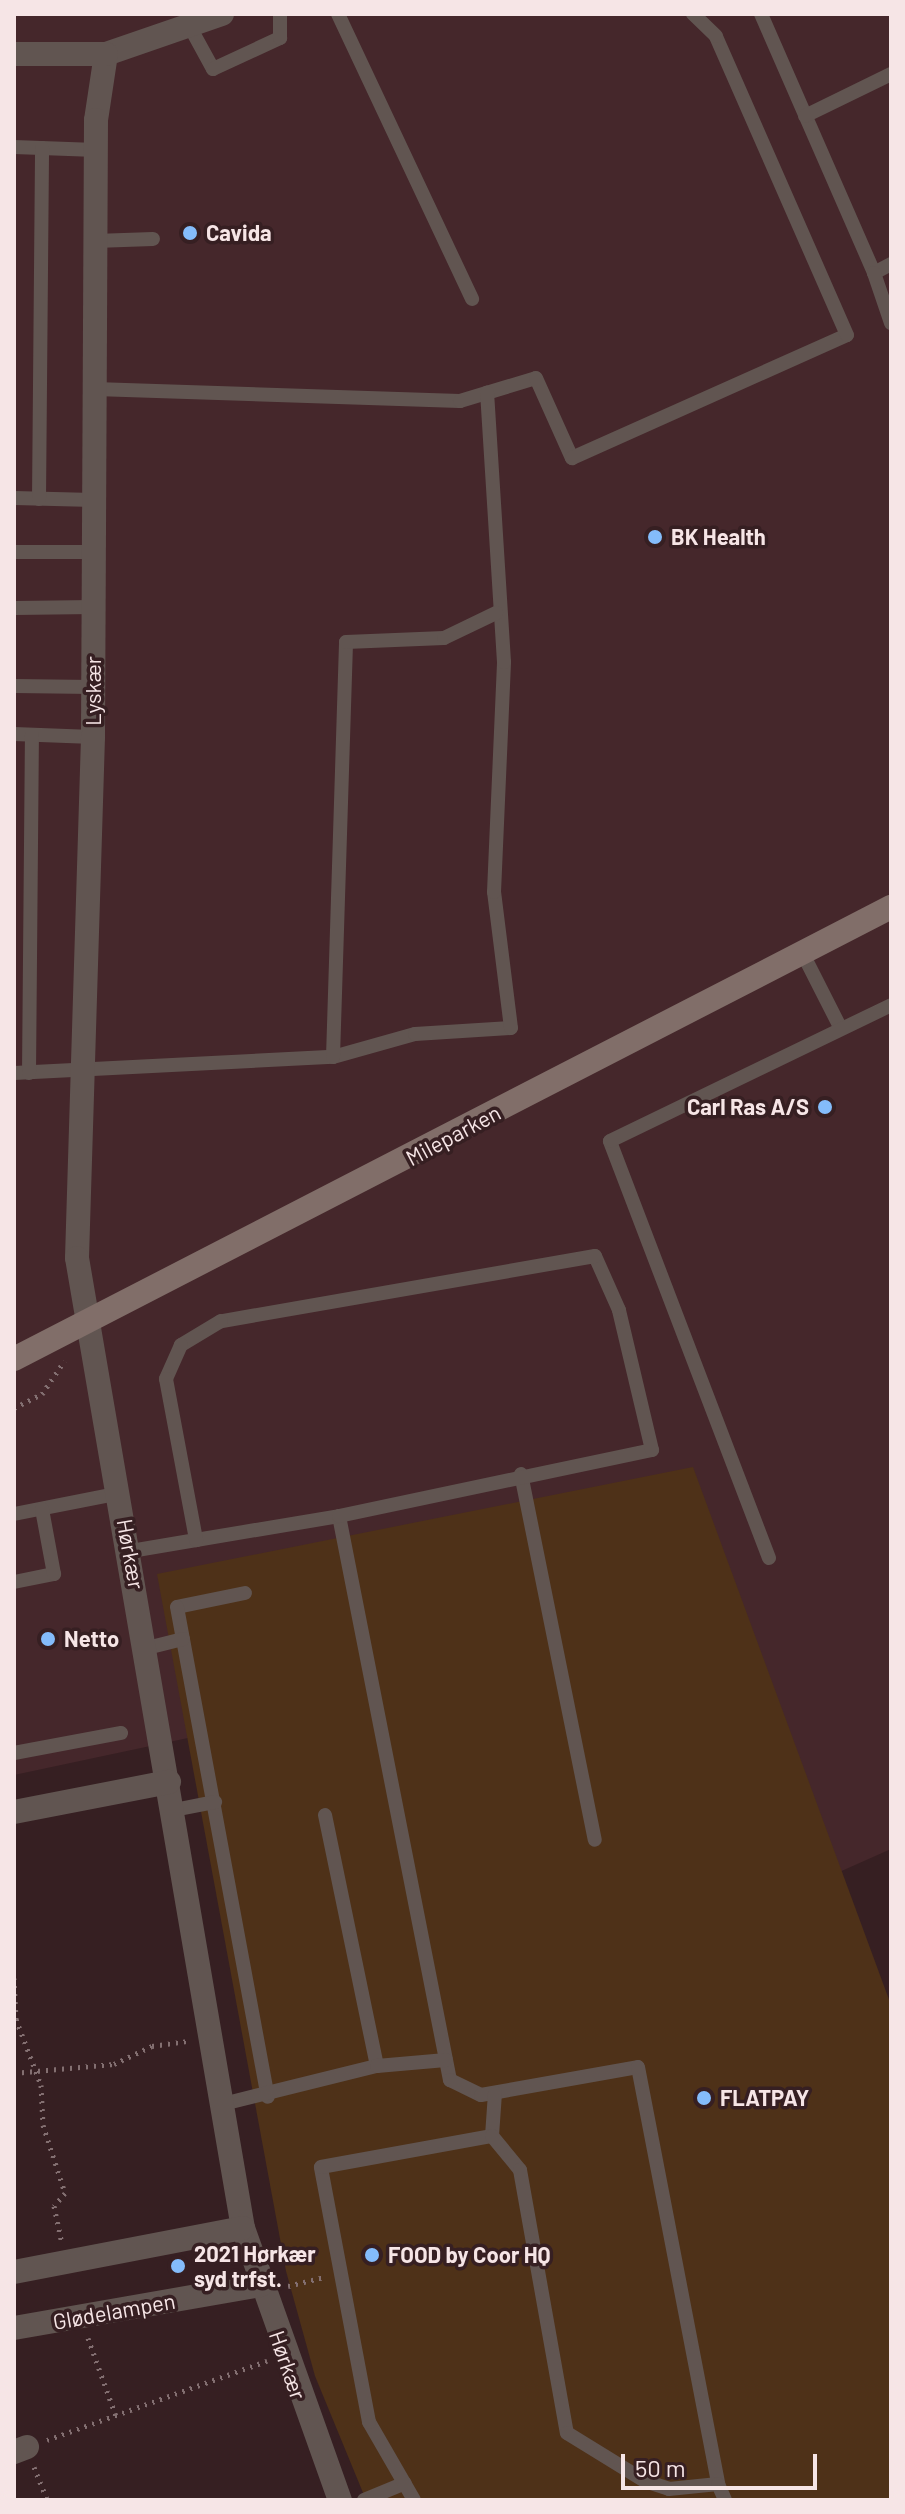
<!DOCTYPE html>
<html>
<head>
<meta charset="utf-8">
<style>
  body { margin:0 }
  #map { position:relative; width:905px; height:2514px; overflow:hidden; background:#361f22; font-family:Barlow,sans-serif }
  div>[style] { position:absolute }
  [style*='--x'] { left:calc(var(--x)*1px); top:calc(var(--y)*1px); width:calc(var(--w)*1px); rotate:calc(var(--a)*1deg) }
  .built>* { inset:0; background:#45272b }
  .green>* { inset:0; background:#4e3118 }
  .path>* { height:5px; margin-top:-2.5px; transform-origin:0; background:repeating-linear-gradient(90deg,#836f71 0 2px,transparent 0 8px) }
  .lane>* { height:14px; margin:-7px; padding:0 7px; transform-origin:7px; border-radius:7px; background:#615551 }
  .street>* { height:24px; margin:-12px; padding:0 12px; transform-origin:12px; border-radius:12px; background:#615551 }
  .secondary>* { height:24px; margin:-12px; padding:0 12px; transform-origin:12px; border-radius:12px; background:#816e69 }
  .dots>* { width:22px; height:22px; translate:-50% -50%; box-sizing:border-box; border:4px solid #361f22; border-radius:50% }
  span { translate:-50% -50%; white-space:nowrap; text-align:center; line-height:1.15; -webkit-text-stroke:7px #361f22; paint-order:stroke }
  .poi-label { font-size:22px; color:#f6e5e6; font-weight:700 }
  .left { translate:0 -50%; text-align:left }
  .right { translate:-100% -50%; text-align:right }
  .street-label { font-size:22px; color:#f6e5e6 }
  .frame { position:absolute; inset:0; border:16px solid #f6e5e6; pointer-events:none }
  .scale { position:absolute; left:621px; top:2454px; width:196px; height:36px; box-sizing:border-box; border:4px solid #f6e5e6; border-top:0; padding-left:10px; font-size:24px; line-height:28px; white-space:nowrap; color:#f6e5e6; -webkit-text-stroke:6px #361f22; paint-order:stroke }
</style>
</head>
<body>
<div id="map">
  <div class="built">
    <div style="clip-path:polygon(14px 14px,891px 14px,891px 1849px,828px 1877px,891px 2500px,188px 1738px,14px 1775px)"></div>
  </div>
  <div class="green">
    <div style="clip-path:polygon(693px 1467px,891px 2005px,891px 2500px,366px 2500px,315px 2376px,286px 2271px,157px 1574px)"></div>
  </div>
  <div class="path">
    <div style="--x:14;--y:1408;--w:31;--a:-27"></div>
    <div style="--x:42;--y:1394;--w:40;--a:-56"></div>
    <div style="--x:14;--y:1978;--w:41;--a:87.2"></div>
    <div style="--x:16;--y:2019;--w:71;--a:69.3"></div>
    <div style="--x:41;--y:2085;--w:40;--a:87.1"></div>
    <div style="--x:43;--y:2125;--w:71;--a:72.1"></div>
    <div style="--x:65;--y:2193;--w:17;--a:130"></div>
    <div style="--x:54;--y:2206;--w:35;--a:78"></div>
    <div style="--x:14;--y:2073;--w:100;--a:-5.1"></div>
    <div style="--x:114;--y:2064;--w:42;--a:-25.3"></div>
    <div style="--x:152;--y:2046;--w:35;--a:-8"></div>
    <div style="--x:288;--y:2286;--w:38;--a:-14"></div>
    <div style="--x:88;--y:2338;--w:83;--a:70.3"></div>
    <div style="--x:47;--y:2440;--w:234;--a:-19.8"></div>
    <div style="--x:34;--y:2467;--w:35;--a:68"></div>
  </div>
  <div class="lane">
    <div style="--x:338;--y:14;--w:315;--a:64.8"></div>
    <div style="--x:761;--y:14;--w:283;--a:66.4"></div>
    <div style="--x:874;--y:273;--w:19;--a:-28"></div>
    <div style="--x:190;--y:27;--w:48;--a:61.3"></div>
    <div style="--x:213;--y:69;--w:74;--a:-24.8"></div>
    <div style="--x:280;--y:38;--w:24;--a:-90"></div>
    <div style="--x:805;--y:116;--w:96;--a:-26"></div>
    <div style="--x:14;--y:147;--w:82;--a:2.1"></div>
    <div style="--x:95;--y:241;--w:58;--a:-2"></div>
    <div style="--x:874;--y:273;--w:53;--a:71.2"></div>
    <div style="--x:95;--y:389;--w:365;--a:1.9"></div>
    <div style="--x:460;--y:401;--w:79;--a:-16.8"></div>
    <div style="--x:536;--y:378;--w:88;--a:65.8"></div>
    <div style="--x:572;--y:458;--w:301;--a:-24.1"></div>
    <div style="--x:847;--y:335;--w:326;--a:-113.7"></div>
    <div style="--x:716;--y:36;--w:32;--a:-136"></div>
    <div style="--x:14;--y:498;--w:80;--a:1.4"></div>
    <div style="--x:39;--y:499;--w:351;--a:-89.5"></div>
    <div style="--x:14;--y:552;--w:80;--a:0"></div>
    <div style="--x:15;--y:608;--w:78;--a:-0.7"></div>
    <div style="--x:14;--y:686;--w:79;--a:0.7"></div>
    <div style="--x:14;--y:734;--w:79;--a:2.2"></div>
    <div style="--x:803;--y:954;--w:82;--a:63.1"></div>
    <div style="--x:333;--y:1057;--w:85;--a:-15.7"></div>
    <div style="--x:415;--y:1034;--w:96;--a:-3.6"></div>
    <div style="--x:511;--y:1028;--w:137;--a:-97.1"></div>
    <div style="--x:494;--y:892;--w:230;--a:-87.5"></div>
    <div style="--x:504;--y:662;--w:270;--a:-93.6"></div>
    <div style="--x:14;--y:1073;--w:319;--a:-2.9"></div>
    <div style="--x:333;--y:1057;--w:415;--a:-88.2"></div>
    <div style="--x:346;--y:642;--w:98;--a:-2.3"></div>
    <div style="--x:444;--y:638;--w:58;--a:-25.7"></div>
    <div style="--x:29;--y:1073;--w:338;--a:-89.5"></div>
    <div style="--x:521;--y:1474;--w:373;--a:78.6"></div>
    <div style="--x:14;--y:1514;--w:108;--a:-11.2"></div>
    <div style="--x:339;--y:1516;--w:575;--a:78.87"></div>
    <div style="--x:450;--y:2080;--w:34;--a:26"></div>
    <div style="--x:481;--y:2095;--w:159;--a:-10.1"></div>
    <div style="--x:638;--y:2067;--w:425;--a:79.1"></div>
    <div style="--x:131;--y:1551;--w:66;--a:-9.6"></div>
    <div style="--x:196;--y:1540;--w:145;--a:-9.5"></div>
    <div style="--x:339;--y:1516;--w:320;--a:-11.9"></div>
    <div style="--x:652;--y:1450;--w:144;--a:-103.3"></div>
    <div style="--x:619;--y:1310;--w:59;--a:-114"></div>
    <div style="--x:595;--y:1256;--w:380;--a:170.1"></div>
    <div style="--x:221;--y:1321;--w:47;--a:149"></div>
    <div style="--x:181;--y:1345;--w:37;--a:114"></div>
    <div style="--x:166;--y:1379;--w:164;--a:79.4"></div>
    <div style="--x:769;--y:1558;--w:446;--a:-110.9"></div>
    <div style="--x:610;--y:1141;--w:312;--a:-25.8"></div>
    <div style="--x:14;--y:1582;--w:41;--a:-11.3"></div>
    <div style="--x:54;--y:1574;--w:66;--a:-100.5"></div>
    <div style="--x:245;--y:1593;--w:69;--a:168.4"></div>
    <div style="--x:177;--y:1607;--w:498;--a:79.5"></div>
    <div style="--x:147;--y:1648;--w:37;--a:-14"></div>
    <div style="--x:14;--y:1753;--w:109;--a:-10.6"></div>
    <div style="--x:174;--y:1810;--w:42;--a:-11"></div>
    <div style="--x:325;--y:1815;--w:256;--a:78.3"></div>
    <div style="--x:223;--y:2104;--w:159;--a:-13.9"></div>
    <div style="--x:377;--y:2066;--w:69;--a:-5"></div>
    <div style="--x:492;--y:2136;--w:43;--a:-86"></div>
    <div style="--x:364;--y:2500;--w:44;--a:-22.5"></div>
    <div style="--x:414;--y:2500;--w:90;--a:-120"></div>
    <div style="--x:369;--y:2422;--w:259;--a:-100.7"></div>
    <div style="--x:321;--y:2167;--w:174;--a:-10.3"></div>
    <div style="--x:492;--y:2136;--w:44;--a:50.5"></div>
    <div style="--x:520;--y:2170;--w:267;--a:79.9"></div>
    <div style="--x:567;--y:2433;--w:92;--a:31.6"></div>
    <div style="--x:645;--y:2481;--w:25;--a:18"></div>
    <div style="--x:669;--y:2489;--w:49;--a:-5.8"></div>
    <div style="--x:718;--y:2484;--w:17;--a:66"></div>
  </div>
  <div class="street">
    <div style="--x:222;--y:14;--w:123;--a:161"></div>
    <div style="--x:106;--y:54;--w:67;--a:98.6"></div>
    <div style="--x:96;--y:120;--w:617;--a:90.28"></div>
    <div style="--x:93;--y:737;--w:521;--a:91.76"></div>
    <div style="--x:77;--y:1258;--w:984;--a:80.29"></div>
    <div style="--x:243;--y:2228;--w:289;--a:70.4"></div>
    <div style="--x:14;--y:54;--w:92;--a:0"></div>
    <div style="--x:14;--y:1812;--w:158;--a:-11"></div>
    <div style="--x:14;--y:2272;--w:233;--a:-10.9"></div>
    <div style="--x:14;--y:2328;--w:251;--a:-9.9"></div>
    <div style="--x:14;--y:2452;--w:14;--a:-21"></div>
  </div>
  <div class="secondary">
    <div style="--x:14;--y:1359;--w:987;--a:-27.27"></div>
  </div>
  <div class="dots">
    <div style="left:190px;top:233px;background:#84bcfb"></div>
    <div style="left:655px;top:537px;background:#84bcfb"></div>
    <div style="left:825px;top:1107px;background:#84bcfb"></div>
    <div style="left:48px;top:1639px;background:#84bcfb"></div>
    <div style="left:704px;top:2098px;background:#84bcfb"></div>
    <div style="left:372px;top:2255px;background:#84bcfb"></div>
    <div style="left:178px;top:2266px;background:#84bcfb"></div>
  </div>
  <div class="poi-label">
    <span class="left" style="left:206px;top:233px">Cavida</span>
    <span class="left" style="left:671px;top:537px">BK Health</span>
    <span class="right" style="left:809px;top:1107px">Carl Ras A/S</span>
    <span class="left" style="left:64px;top:1639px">Netto</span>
    <span class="left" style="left:720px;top:2098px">FLATPAY</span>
    <span class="left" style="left:194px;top:2266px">2021 Hørkær<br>syd trfst.</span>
    <span class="left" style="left:388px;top:2255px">FOOD by Coor HQ</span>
  </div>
  <div class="street-label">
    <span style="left:93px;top:691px;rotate:-90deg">Lyskær</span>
    <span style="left:453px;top:1135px;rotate:-28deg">Mileparken</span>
    <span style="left:131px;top:1554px;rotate:80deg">Hørkær</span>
    <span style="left:114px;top:2311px;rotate:-10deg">Glødelampen</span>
    <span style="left:288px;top:2365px;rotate:71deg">Hørkær</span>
  </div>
  <div class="frame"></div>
  <div class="scale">50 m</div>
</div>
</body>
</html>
